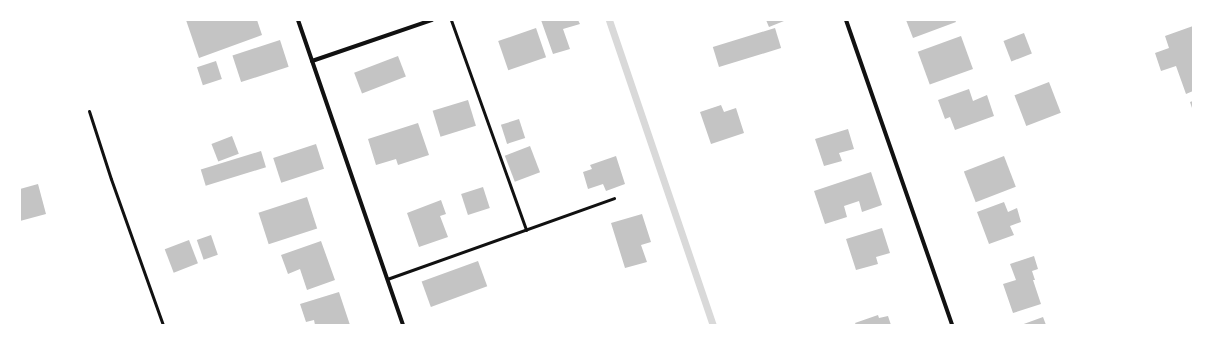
<!DOCTYPE html>
<html>
<head>
<meta charset="utf-8">
<style>
  body { margin:0 }
  #map { position:relative; width:1213px; height:345px; overflow:hidden; background:#fff; font-family:"Golos Text",sans-serif }
  div>[style] { position:absolute }
  [style*='--x'] { left:calc(var(--x)*1px); top:calc(var(--y)*1px); width:calc(var(--w)*1px); rotate:calc(var(--a)*1deg) }
  .stream>* { height:7px; margin:-3.5px; padding:0 3.5px; transform-origin:3.5px; border-radius:3.5px; background:#d9d9d9 }
  .building>* { inset:0; background:#c4c4c4; transform-origin:0 0 }
  .service>* { height:3px; margin:-1.5px; padding:0 1.5px; transform-origin:1.5px; border-radius:1.5px; background:#111 }
  .minor>* { height:4px; margin:-2px; padding:0 2px; transform-origin:2px; border-radius:2px; background:#111 }
  span { translate:-50% -50%; white-space:nowrap; text-align:center; line-height:1.15; -webkit-text-stroke:3.5px #fff; paint-order:stroke }
  .frame { position:absolute; inset:0; border:21px solid #fff; pointer-events:none }
</style>
</head>
<body>
<div id="map">
  <div class="stream">
    <div style="--x:609;--y:20;--w:322;--a:71.2"></div>
  </div>
  <div class="building">
    <div style="clip-path:polygon(186px 20px,257px 20px,262px 35px,199px 58px)"></div>
    <div style="clip-path:polygon(541px 20px,578px 20px,580px 24px,563px 29px,570px 49px,553px 54px)"></div>
    <div style="clip-path:polygon(766px 20px,783px 20px,784px 21px,769px 27px)"></div>
    <div style="clip-path:polygon(906px 20px,955px 20px,956px 22px,913px 38px)"></div>
    <div style="clip-path:polygon(1193px 26px,1193px 91px,1186px 94px,1176px 66px,1161px 71px,1155px 53px,1169px 48px,1165px 36px)"></div>
    <div style="left:536px;top:28px;width:31px;height:40px;rotate:71deg"></div>
    <div style="left:775px;top:28px;width:21px;height:65px;rotate:73deg"></div>
    <div style="left:1024px;top:33px;width:22px;height:22px;rotate:69deg"></div>
    <div style="left:961px;top:36px;width:35px;height:46px;rotate:70deg"></div>
    <div style="left:280px;top:40px;width:28px;height:50px;rotate:72deg"></div>
    <div style="left:398px;top:56px;width:22px;height:47px;rotate:69deg"></div>
    <div style="left:216px;top:61px;width:19px;height:20px;rotate:72deg"></div>
    <div style="left:1049px;top:82px;width:33px;height:37px;rotate:69deg"></div>
    <div style="clip-path:polygon(969px 89px,973px 101px,987px 95px,994px 116px,955px 130px,950px 117px,945px 119px,938px 100px)"></div>
    <div style="left:468px;top:100px;width:27px;height:37px;rotate:73deg"></div>
    <div style="clip-path:polygon(1193px 101px,1193px 111px,1190px 102px)"></div>
    <div style="clip-path:polygon(721px 105px,724px 112px,736px 108px,744px 133px,711px 144px,700px 112px)"></div>
    <div style="left:519px;top:119px;width:20px;height:19px;rotate:72deg"></div>
    <div style="clip-path:polygon(418px 123px,429px 155px,398px 165px,396px 159px,376px 165px,368px 139px)"></div>
    <div style="clip-path:polygon(848px 129px,854px 149px,839px 153px,842px 161px,824px 166px,815px 139px)"></div>
    <div style="left:232px;top:136px;width:19px;height:22px;rotate:69deg"></div>
    <div style="left:316px;top:144px;width:26px;height:45px;rotate:72deg"></div>
    <div style="left:530px;top:146px;width:28px;height:27px;rotate:69deg"></div>
    <div style="left:261px;top:151px;width:17px;height:63px;rotate:73deg"></div>
    <div style="clip-path:polygon(616px 156px,625px 184px,606px 191px,603px 184px,588px 189px,583px 172px,592px 169px,590px 165px)"></div>
    <div style="left:1004px;top:156px;width:33px;height:43px;rotate:69deg"></div>
    <div style="clip-path:polygon(871px 172px,882px 205px,862px 212px,859px 201px,844px 206px,847px 217px,825px 224px,814px 191px)"></div>
    <div style="clip-path:polygon(38px 184px,46px 214px,20px 221px,20px 189px)"></div>
    <div style="left:483px;top:187px;width:22px;height:23px;rotate:72deg"></div>
    <div style="left:307px;top:197px;width:33px;height:51px;rotate:72deg"></div>
    <div style="clip-path:polygon(441px 200px,446px 214px,440px 216px,448px 237px,419px 247px,407px 213px)"></div>
    <div style="clip-path:polygon(1004px 202px,1008px 212px,1017px 208px,1021px 222px,1010px 226px,1014px 235px,989px 244px,977px 212px)"></div>
    <div style="clip-path:polygon(642px 214px,651px 242px,641px 245px,647px 262px,625px 268px,611px 223px)"></div>
    <div style="clip-path:polygon(882px 228px,890px 253px,876px 257px,878px 264px,856px 270px,846px 239px)"></div>
    <div style="left:211px;top:235px;width:21px;height:15px;rotate:71deg"></div>
    <div style="left:189px;top:240px;width:25px;height:26px;rotate:69deg"></div>
    <div style="clip-path:polygon(321px 241px,335px 280px,307px 290px,300px 269px,288px 274px,281px 255px)"></div>
    <div style="clip-path:polygon(1034px 256px,1038px 269px,1032px 271px,1035px 280px,1033px 280px,1041px 304px,1013px 313px,1003px 284px,1016px 280px,1010px 264px)"></div>
    <div style="left:478px;top:261px;width:27px;height:60px;rotate:70deg"></div>
    <div style="clip-path:polygon(339px 292px,350px 325px,315px 325px,314px 320px,306px 322px,300px 304px)"></div>
    <div style="clip-path:polygon(878px 315px,879px 318px,888px 316px,891px 325px,856px 325px,855px 323px)"></div>
    <div style="clip-path:polygon(1043px 317px,1046px 325px,1021px 325px)"></div>
  </div>
  <div class="service">
    <div style="--x:451;--y:20;--w:223;--a:70.3"></div>
    <div style="--x:89;--y:111;--w:71;--a:72.1"></div>
    <div style="--x:111;--y:179;--w:155;--a:70.4"></div>
    <div style="--x:387;--y:279;--w:241;--a:-19.6"></div>
  </div>
  <div class="minor">
    <div style="--x:298;--y:20;--w:323;--a:71"></div>
    <div style="--x:846;--y:20;--w:323;--a:70.8"></div>
    <div style="--x:312;--y:61;--w:127;--a:-18.9"></div>
  </div>
  <div class="frame"></div>
</div>
</body>
</html>
